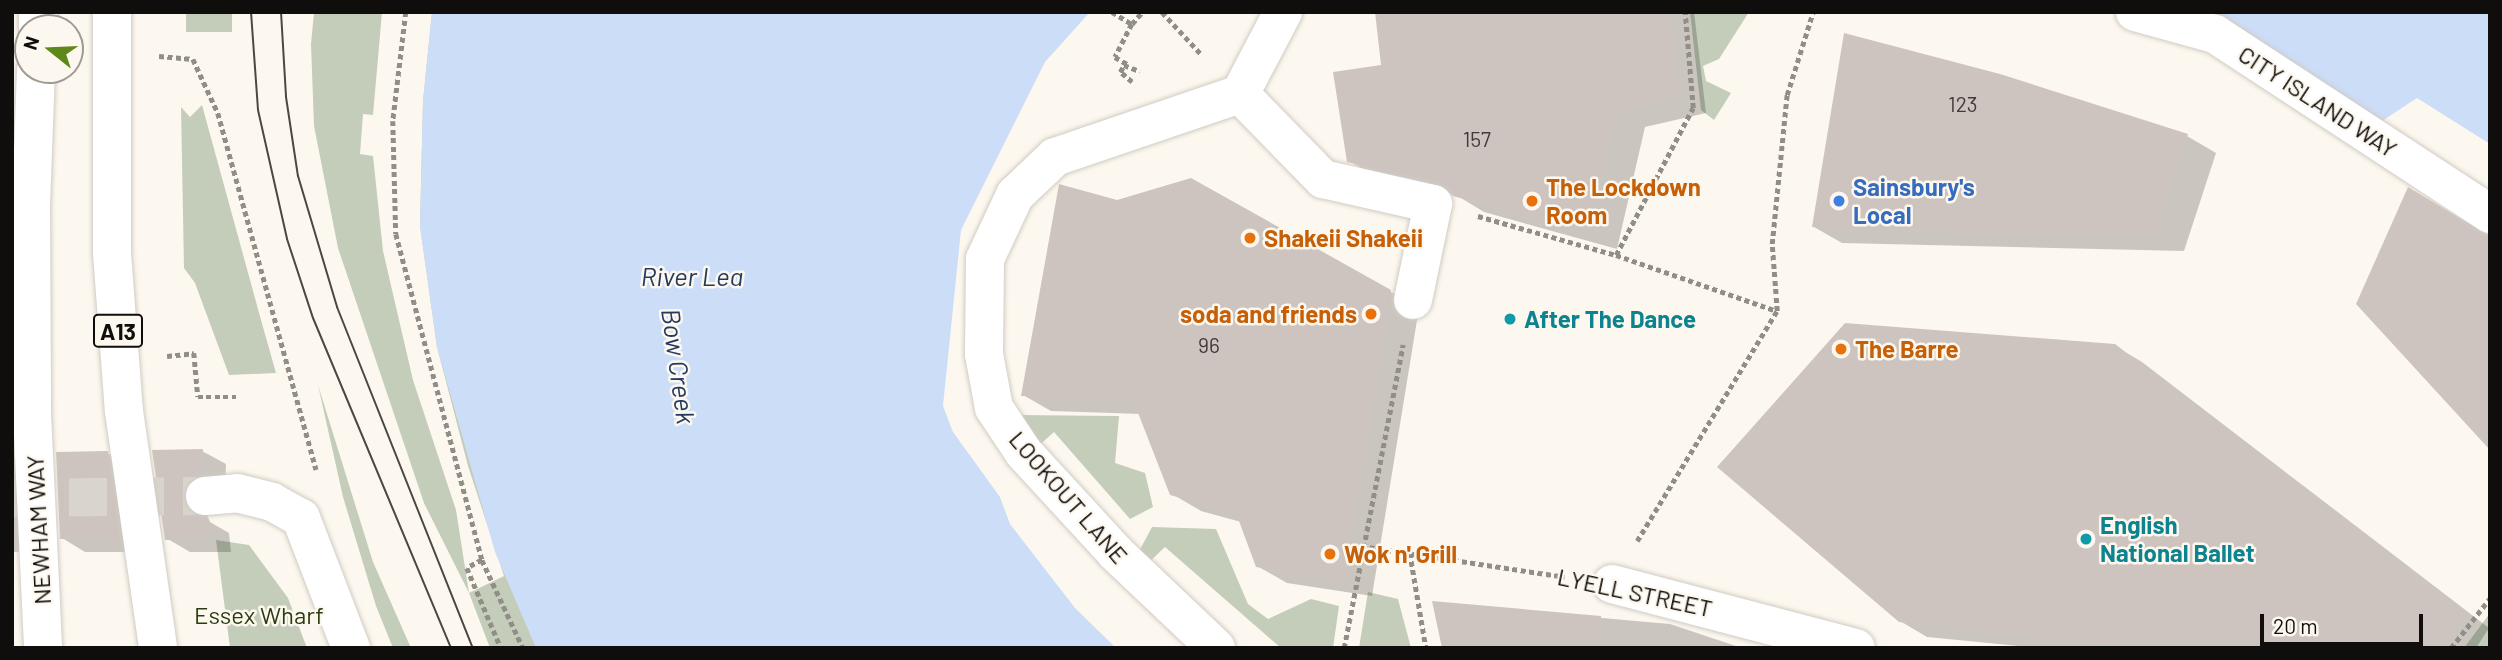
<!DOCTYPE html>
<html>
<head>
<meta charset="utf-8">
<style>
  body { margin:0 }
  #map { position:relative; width:2502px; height:660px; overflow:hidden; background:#fdf8ef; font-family:Barlow,sans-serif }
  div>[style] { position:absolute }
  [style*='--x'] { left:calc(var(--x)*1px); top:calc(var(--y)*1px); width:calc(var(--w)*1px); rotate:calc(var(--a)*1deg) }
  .green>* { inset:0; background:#c4cdba; transform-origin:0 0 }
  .water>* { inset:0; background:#ccddf8 }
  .shadow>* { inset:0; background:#0003 }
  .building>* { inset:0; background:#cec4bf }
  .street-tunnel>* { height:38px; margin-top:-19px; transform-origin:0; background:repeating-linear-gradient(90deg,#d9d5cd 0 38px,transparent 0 57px) }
  .path>* { height:4.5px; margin-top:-2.25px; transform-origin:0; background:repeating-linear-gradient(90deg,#918d87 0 5px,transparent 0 8.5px) }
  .roads { filter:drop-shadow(0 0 2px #d0cbc3) drop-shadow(0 0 2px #d0cbc3) }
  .street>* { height:38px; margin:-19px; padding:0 19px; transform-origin:19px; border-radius:19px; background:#fff }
  .highway>* { height:38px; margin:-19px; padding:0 19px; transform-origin:19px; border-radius:19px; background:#fff }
  .tram>* { height:2px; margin:-1px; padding:0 1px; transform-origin:1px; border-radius:1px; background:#4b4844 }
  .bridges { filter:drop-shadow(0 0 2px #d0cbc3) drop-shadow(0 0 2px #d0cbc3) }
  .highway-bridge>* { height:38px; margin:-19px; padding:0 19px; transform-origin:19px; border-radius:19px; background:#fff }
  .dots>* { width:19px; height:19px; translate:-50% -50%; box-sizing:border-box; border:4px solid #fdf8ef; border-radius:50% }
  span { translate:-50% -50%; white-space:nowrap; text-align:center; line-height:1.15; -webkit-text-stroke:5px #fdf8ef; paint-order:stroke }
  .number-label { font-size:21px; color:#403c39 }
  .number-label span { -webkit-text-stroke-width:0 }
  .shield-label span { padding:2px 5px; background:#fdf8ef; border:2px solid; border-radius:5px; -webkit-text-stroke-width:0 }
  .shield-label { font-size:23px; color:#100e0c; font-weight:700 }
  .street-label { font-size:24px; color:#100e0c }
  .food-label { font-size:24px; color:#c56008; font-weight:700 }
  .left { translate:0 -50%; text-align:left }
  .right { translate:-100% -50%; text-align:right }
  .shop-label { font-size:24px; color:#366cbe; font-weight:700 }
  .culture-label { font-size:24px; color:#0d838f; font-weight:700 }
  .park-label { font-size:24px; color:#2c3e11 }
  .water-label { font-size:26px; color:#243b60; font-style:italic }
  .frame { position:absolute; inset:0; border:14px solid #100e0c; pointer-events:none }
  .north { position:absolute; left:14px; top:14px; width:70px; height:70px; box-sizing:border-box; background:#fdf8ef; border:2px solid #9e9a94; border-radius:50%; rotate:288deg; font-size:19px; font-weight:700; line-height:28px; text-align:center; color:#100e0c }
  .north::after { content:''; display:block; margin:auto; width:24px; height:32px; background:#5c8919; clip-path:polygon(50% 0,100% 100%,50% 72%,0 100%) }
  .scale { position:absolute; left:2260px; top:614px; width:163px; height:32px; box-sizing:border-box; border:4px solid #100e0c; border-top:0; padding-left:9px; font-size:21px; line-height:24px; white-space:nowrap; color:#100e0c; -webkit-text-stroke:5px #fdf8ef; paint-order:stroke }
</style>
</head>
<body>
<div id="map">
  <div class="green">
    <div style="left:186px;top:12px;width:46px;height:20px"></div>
    <div style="clip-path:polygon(314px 12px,382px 12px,373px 115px,363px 114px,360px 154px,373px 156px,383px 251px,413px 380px,456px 510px,469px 593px,504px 576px,468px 466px,437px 347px,420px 226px,423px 101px,432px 12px,628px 648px,490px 648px,469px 593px,424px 503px,338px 248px,314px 126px,311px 44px)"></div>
    <div style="clip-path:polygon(1690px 12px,1749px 12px,1719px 59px,1703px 66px,1706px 81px,1731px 93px,1714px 120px,1701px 110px)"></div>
    <div style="clip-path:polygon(202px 105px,261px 320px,276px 373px,229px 375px,195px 283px,184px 268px,181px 107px,190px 117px)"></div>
    <div style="clip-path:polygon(318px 385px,373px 562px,411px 648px,393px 648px,376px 606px,343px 497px)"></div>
    <div style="clip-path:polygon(1011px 415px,1119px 416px,1115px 463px,1145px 473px,1153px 507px,1130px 519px,1054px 432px,1036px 448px)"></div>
    <div style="clip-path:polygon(1152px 527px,1216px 529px,1248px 604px,1268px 619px,1311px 599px,1339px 606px,1333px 648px,1281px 648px,1165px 547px,1146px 565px,1136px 557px)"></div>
    <div style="clip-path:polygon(216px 540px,249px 545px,288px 598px,307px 648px,230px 648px)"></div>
    <div style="clip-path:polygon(1368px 592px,1398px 599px,1411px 648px,1359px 648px)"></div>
    <div style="clip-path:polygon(2490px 613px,2490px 648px,2464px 648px)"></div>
  </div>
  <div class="water">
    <div style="clip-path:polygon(432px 12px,1090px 12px,1045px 62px,961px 230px,943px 406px,953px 432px,1000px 497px,1010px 524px,1075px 608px,1116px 648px,536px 648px,495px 552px,437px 347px,420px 226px,423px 101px)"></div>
    <div style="clip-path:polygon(2209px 12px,2490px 12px,2490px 144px,2417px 98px,2379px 123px)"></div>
  </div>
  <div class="shadow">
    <div style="clip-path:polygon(1376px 12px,1694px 12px,1706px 113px,1645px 127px,1617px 249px,1484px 212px,1456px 195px,1378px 178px,1349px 161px,1383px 66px)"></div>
    <div style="clip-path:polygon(2000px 76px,2187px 136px,2216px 153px,2184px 251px,1842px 243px,1814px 227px)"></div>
    <div style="clip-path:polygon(1391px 292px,1419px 308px,1372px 596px,1287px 583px,1257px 566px,1241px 522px,1201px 511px,1172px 494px,1141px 414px,1051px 411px,1023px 395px)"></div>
    <div style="clip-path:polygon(2115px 346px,2142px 362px,2489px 628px,2476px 648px,2039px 648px,1927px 637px,1900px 621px)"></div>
    <div style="clip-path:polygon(202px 451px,226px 464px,225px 488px,206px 512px,210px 522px,229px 533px,231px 552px,190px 552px,166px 538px,154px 452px)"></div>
    <div style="clip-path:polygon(107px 453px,131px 467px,143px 552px,85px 552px,62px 538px)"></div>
    <div style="clip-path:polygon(12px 456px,35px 469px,39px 552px,12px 552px)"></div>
    <div style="clip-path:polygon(1434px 603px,1670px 624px,1742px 648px,1444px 648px)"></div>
  </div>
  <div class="building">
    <div style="clip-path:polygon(1375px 12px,1668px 12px,1678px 97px,1616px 111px,1588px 234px,1453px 196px,1438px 183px,1347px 162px,1333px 72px,1381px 65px)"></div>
    <div style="clip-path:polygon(1844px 33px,2000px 74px,2188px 134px,2155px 236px,1812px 227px)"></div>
    <div style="clip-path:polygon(1191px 178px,1391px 290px,1343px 581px,1256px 567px,1236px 513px,1170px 495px,1133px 400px,1021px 396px,1059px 184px,1117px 200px)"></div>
    <div style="clip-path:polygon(2408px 187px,2490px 236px,2490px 450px,2356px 304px)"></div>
    <div style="clip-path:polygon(1845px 323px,2115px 344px,2464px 612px,2440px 648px,2153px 648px,1899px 622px,1717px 467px)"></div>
    <div style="clip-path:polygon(203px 449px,202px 474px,185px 486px,183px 497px,188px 509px,206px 518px,208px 540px,165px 540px,152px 450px)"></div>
    <div style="clip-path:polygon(108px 451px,120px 539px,60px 539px,56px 452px)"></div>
    <div style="clip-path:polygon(12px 459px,16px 539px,12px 539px)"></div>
    <div style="clip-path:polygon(1432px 601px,1601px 616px,1600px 648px,1442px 648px)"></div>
  </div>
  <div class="street-tunnel">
    <div style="--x:12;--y:498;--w:193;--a:-0.6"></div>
  </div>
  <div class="path">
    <div style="--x:406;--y:12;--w:110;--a:96.8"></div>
    <div style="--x:393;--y:121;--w:113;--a:88.5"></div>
    <div style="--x:396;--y:234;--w:337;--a:75.2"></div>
    <div style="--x:482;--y:560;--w:97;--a:65"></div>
    <div style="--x:1112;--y:12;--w:23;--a:31"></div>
    <div style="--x:1132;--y:24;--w:37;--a:117"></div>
    <div style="--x:1115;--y:57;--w:14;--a:30"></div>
    <div style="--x:1162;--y:12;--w:59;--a:47.1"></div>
    <div style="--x:1132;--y:24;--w:16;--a:-50"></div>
    <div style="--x:159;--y:56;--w:34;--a:5"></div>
    <div style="--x:193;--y:59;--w:60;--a:65.2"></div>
    <div style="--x:218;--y:113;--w:370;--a:74.6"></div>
    <div style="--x:1132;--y:82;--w:16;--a:-140"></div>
    <div style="--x:1120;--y:72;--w:8;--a:-60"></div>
    <div style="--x:1124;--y:65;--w:17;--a:21"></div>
    <div style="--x:1478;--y:216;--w:143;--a:15.8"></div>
    <div style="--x:1616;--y:255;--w:170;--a:19.2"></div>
    <div style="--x:1616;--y:255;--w:166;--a:-62.4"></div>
    <div style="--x:1693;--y:108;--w:96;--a:-94.8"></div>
    <div style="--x:167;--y:356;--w:27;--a:-6"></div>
    <div style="--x:194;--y:353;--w:44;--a:84.8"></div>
    <div style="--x:198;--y:397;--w:38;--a:0"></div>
    <div style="--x:1637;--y:541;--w:269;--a:-58.7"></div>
    <div style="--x:1777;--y:311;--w:67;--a:-94.3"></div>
    <div style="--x:1772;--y:244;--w:150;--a:-84.3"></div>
    <div style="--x:1787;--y:95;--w:87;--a:-72.6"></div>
    <div style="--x:1361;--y:546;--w:206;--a:8.6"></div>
    <div style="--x:1410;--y:553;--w:96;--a:80.4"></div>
    <div style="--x:482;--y:560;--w:17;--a:152"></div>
    <div style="--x:467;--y:568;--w:87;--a:67"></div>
    <div style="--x:1344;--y:648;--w:309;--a:-79"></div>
    <div style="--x:2451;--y:648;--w:63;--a:-52"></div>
  </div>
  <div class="roads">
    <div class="street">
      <div style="--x:2135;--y:12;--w:83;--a:15.4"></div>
      <div style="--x:2215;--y:34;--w:329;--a:33.2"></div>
      <div style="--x:1240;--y:94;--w:119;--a:45.7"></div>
      <div style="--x:1323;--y:179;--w:113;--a:12.8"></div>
      <div style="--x:1433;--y:204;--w:98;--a:101.8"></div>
      <div style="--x:1240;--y:94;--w:93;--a:-62.3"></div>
      <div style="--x:205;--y:496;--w:32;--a:-5"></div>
      <div style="--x:237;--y:493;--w:36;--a:14"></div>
      <div style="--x:272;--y:502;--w:33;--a:29"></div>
      <div style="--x:301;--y:518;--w:139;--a:69"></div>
      <div style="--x:1612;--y:584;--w:252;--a:14.7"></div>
      <div style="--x:1216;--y:648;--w:138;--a:-136.5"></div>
      <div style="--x:1116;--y:553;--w:136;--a:-132.6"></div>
      <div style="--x:1024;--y:453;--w:54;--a:-123.7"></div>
      <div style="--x:994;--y:408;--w:55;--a:-100.5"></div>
      <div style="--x:984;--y:354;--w:95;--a:-89.4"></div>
      <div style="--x:985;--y:259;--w:71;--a:-64.9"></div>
      <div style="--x:1015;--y:195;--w:55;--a:-43.5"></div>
      <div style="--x:1055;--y:157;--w:195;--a:-18.8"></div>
    </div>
    <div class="highway">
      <div style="--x:38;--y:28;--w:16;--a:-90"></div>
    </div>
  </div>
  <div class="tram">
    <div style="--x:251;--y:12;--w:98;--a:85.9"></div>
    <div style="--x:258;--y:110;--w:132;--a:77.3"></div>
    <div style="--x:287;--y:239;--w:83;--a:71.8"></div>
    <div style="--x:313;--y:318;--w:358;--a:67.3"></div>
    <div style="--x:281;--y:12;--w:85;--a:86.6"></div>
    <div style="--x:286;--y:97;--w:80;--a:81.4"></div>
    <div style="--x:298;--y:176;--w:137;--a:73.4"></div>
    <div style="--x:337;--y:307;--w:367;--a:68.3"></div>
  </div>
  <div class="bridges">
    <div class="highway-bridge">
      <div style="--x:112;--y:12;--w:241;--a:90"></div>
      <div style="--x:112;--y:253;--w:158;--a:85.7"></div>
      <div style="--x:124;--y:411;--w:239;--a:81.8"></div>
      <div style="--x:36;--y:70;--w:134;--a:92.1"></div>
      <div style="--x:31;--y:204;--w:209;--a:89.7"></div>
      <div style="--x:32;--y:413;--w:235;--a:87.3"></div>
    </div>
  </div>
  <div class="dots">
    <div style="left:1532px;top:201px;background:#e8710a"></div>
    <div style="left:1839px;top:201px;background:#3f7fe0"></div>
    <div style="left:1250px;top:238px;background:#e8710a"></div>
    <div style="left:1371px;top:314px;background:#e8710a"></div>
    <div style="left:1510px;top:319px;background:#0f9aa8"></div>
    <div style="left:1841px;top:349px;background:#e8710a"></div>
    <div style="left:2086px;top:539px;background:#0f9aa8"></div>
    <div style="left:1330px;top:554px;background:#e8710a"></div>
  </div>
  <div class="number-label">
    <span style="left:1963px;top:104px">123</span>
    <span style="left:1477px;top:139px">157</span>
    <span style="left:1209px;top:345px">96</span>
  </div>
  <div class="shield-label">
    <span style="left:118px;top:331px">A13</span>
  </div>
  <div class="street-label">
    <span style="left:2318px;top:101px;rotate:33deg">CITY ISLAND WAY</span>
    <span style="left:1069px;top:497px;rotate:49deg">LOOKOUT LANE</span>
    <span style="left:38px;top:530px;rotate:-93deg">NEWHAM WAY</span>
    <span style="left:1635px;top:592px;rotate:12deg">LYELL STREET</span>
  </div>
  <div class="food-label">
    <span class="left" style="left:1546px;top:201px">The Lockdown<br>Room</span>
    <span class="left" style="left:1264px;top:238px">Shakeii Shakeii</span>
    <span class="right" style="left:1357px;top:314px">soda and friends</span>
    <span class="left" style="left:1855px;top:349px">The Barre</span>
    <span class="left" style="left:1344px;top:554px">Wok n' Grill</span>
  </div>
  <div class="shop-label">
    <span class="left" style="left:1853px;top:201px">Sainsbury's<br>Local</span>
  </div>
  <div class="culture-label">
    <span class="left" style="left:1524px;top:319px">After The Dance</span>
    <span class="left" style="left:2100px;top:539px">English<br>National Ballet</span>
  </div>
  <div class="park-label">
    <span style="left:259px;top:615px">Essex Wharf</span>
  </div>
  <div class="water-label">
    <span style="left:692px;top:276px">River Lea</span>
    <span style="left:679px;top:366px;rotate:82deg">Bow Creek</span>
  </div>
  <div class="frame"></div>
  <div class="north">N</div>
  <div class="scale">20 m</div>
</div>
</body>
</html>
